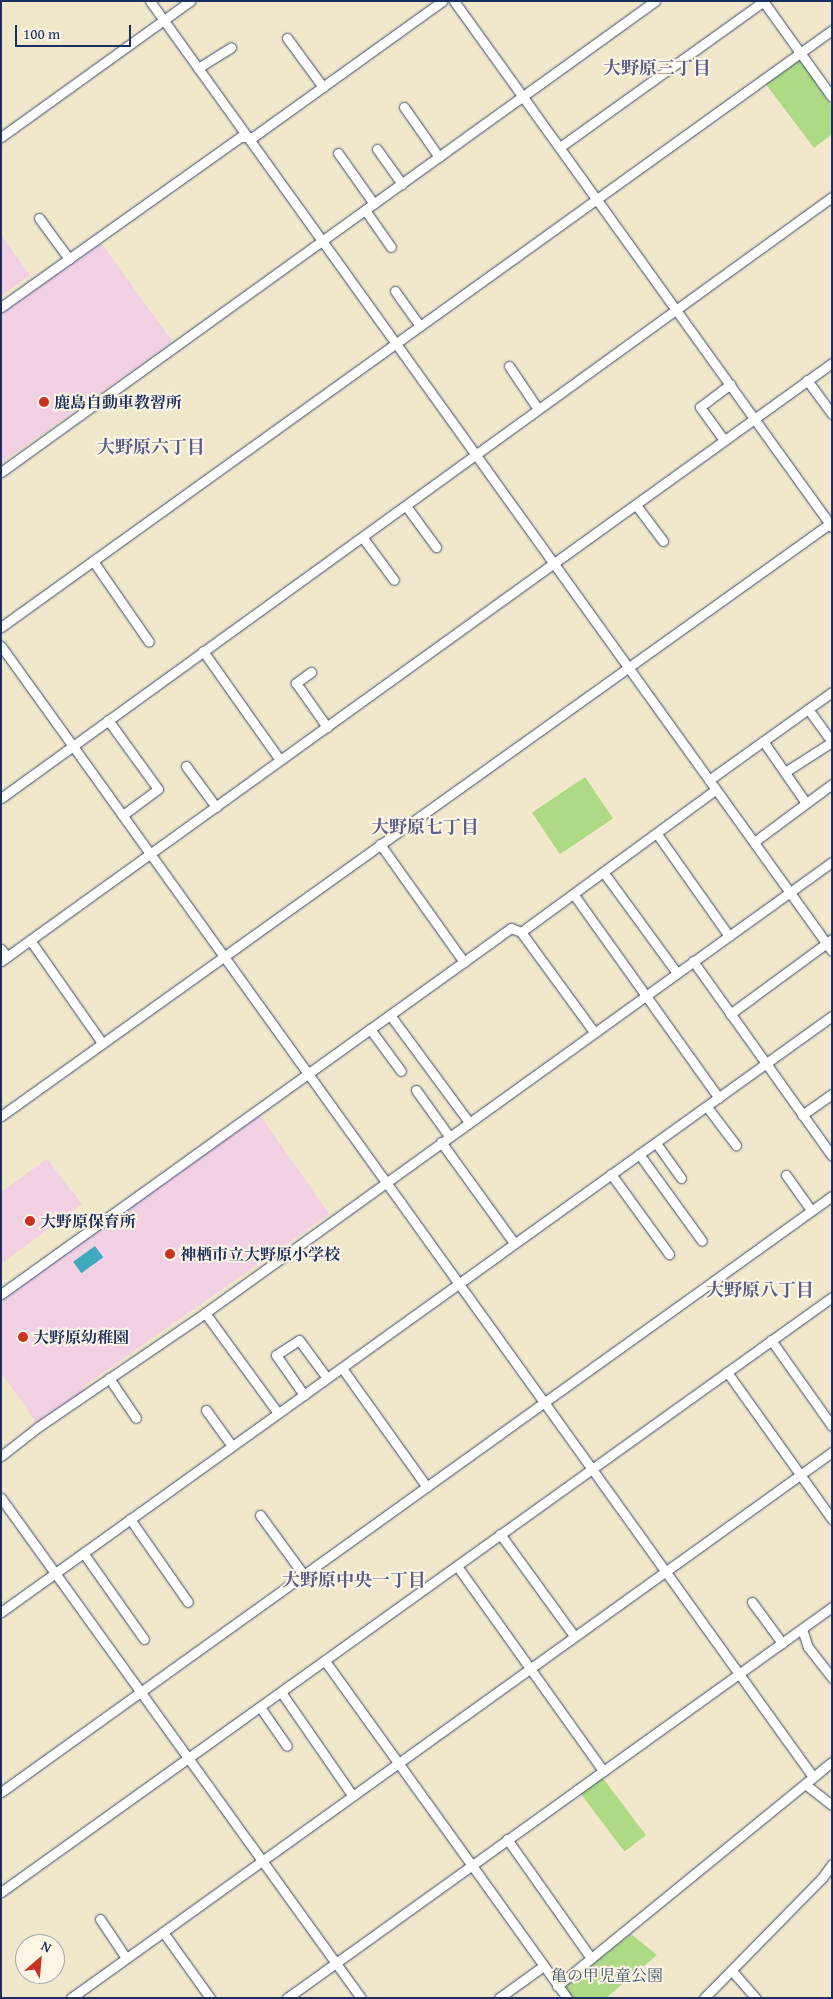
<!DOCTYPE html>
<html>
<head>
<meta charset="utf-8">
<style>
  body { margin:0 }
  #map { position:relative; width:833px; height:1999px; overflow:hidden; background:#f1e7ca; font-family:"Gentium Book Plus","Noto Serif JP",serif }
  div>[style] { position:absolute }
  [style*='--x'] { left:calc(var(--x)*1px); top:calc(var(--y)*1px); width:calc(var(--w)*1px); rotate:calc(var(--a)*1deg) }
  .built>* { inset:0; background:#f1d0e3; transform-origin:0 0 }
  .green>* { inset:0; background:#afda85; transform-origin:0 0 }
  .water>* { inset:0; background:#3faabe; transform-origin:0 0 }
  .roads { filter:drop-shadow(0 0 1px #3b4b6e) drop-shadow(0 0 1px #3b4b6e) }
  .minor>* { height:9px; margin:-4.5px; padding:0 4.5px; transform-origin:4.5px; border-radius:4.5px; background:#fff }
  .dots>* { width:14px; height:14px; translate:-50% -50%; box-sizing:border-box; border:2px solid #fcf5e5; border-radius:50% }
  span { translate:-50% -50%; white-space:nowrap; text-align:center; line-height:1.15; -webkit-text-stroke:4px #fcf5e5; paint-order:stroke }
  .poi-label { font-size:16px; color:#1b2f5e; font-weight:700 }
  .left { translate:0 -50%; text-align:left }
  .park-label { font-size:16px; color:#405a68 }
  .neighbourhood-label { font-size:18px; color:#585d8b; font-weight:700 }
  .frame { position:absolute; inset:0; border:2px solid #1b2f5e; pointer-events:none }
  .north { position:absolute; left:15px; top:1934px; width:50px; height:50px; box-sizing:border-box; background:#fcf5e5; border:1px solid #a2a6af; border-radius:50%; rotate:27deg; font-size:14px; font-weight:700; line-height:20px; text-align:center; color:#1b2f5e }
  .north::after { content:''; display:block; margin:auto; width:18px; height:22px; background:#c8321e; clip-path:polygon(50% 0,100% 100%,50% 72%,0 100%) }
  .scale { position:absolute; left:15px; top:25px; width:116px; height:22px; box-sizing:border-box; border:2px solid #1b2f5e; border-top:0; padding-left:6px; font-size:15px; line-height:18px; white-space:nowrap; color:#1b2f5e; -webkit-text-stroke:4px #fcf5e5; paint-order:stroke }
</style>
</head>
<body>
<div id="map">
  <div class="built">
    <div style="clip-path:polygon(1px 235px,30px 275px,1px 296px)"></div>
    <div style="clip-path:polygon(101px 243px,173px 342px,1px 463px,1px 314px)"></div>
    <div style="left:257px;top:1111px;width:126px;height:306px;rotate:55deg"></div>
    <div style="clip-path:polygon(47px 1159px,82px 1204px,1px 1264px,1px 1192px)"></div>
    <div style="clip-path:polygon(12px 1294px,85px 1392px,38px 1425px,1px 1373px,1px 1302px)"></div>
  </div>
  <div class="green">
    <div style="clip-path:polygon(800px 59px,832px 107px,832px 134px,814px 148px,765px 83px)"></div>
    <div style="left:585px;top:777px;width:50px;height:64px;rotate:56deg"></div>
    <div style="left:602px;top:1777px;width:73px;height:27px;rotate:53deg"></div>
    <div style="clip-path:polygon(631px 1934px,657px 1955px,606px 1998px,572px 1998px,563px 1987px)"></div>
  </div>
  <div class="water">
    <div style="left:95px;top:1246px;width:14px;height:27px;rotate:54deg"></div>
  </div>
  <div class="roads">
    <div class="minor">
      <div style="--x:150;--y:1;--w:1169;--a:54.33"></div>
      <div style="--x:454;--y:1;--w:648;--a:54.3"></div>
      <div style="--x:763;--y:1;--w:118;--a:54.3"></div>
      <div style="--x:287;--y:38;--w:61;--a:53.7"></div>
      <div style="--x:198;--y:68;--w:39;--a:-32"></div>
      <div style="--x:404;--y:107;--w:61;--a:55"></div>
      <div style="--x:1;--y:137;--w:233;--a:-35.7"></div>
      <div style="--x:560;--y:147;--w:251;--a:-35.6"></div>
      <div style="--x:377;--y:149;--w:43;--a:54.5"></div>
      <div style="--x:338;--y:153;--w:62;--a:54.8"></div>
      <div style="--x:365;--y:210;--w:45;--a:54.9"></div>
      <div style="--x:39;--y:218;--w:51;--a:53.8"></div>
      <div style="--x:395;--y:291;--w:43;--a:54.5"></div>
      <div style="--x:1;--y:307;--w:293;--a:-35.4"></div>
      <div style="--x:240;--y:137;--w:13;--a:0"></div>
      <div style="--x:253;--y:137;--w:233;--a:-35.7"></div>
      <div style="--x:509;--y:366;--w:52;--a:56"></div>
      <div style="--x:807;--y:380;--w:42;--a:53.7"></div>
      <div style="--x:724;--y:440;--w:41;--a:-126"></div>
      <div style="--x:700;--y:407;--w:38;--a:-37"></div>
      <div style="--x:1;--y:472;--w:806;--a:-35.76"></div>
      <div style="--x:636;--y:505;--w:45;--a:53.1"></div>
      <div style="--x:406;--y:506;--w:51;--a:53.8"></div>
      <div style="--x:363;--y:538;--w:52;--a:53.6"></div>
      <div style="--x:93;--y:561;--w:98;--a:55.3"></div>
      <div style="--x:1;--y:627;--w:1023;--a:-35.69"></div>
      <div style="--x:1;--y:646;--w:1392;--a:54.32"></div>
      <div style="--x:203;--y:651;--w:133;--a:54.8"></div>
      <div style="--x:311;--y:672;--w:19;--a:144"></div>
      <div style="--x:296;--y:683;--w:54;--a:54.8"></div>
      <div style="--x:808;--y:709;--w:41;--a:54"></div>
      <div style="--x:108;--y:720;--w:85;--a:54.1"></div>
      <div style="--x:158;--y:789;--w:44;--a:143.4"></div>
      <div style="--x:763;--y:741;--w:75;--a:55.3"></div>
      <div style="--x:186;--y:766;--w:51;--a:53.8"></div>
      <div style="--x:785;--y:772;--w:56;--a:-32.6"></div>
      <div style="--x:709;--y:780;--w:151;--a:-35.6"></div>
      <div style="--x:1;--y:798;--w:1026;--a:-35.88"></div>
      <div style="--x:657;--y:834;--w:125;--a:54.8"></div>
      <div style="--x:754;--y:842;--w:97;--a:-36.6"></div>
      <div style="--x:380;--y:844;--w:145;--a:54.6"></div>
      <div style="--x:604;--y:873;--w:124;--a:53.9"></div>
      <div style="--x:574;--y:895;--w:249;--a:54.5"></div>
      <div style="--x:521;--y:932;--w:124;--a:53.9"></div>
      <div style="--x:30;--y:940;--w:126;--a:55"></div>
      <div style="--x:1;--y:949;--w:10;--a:53"></div>
      <div style="--x:1;--y:961;--w:1024;--a:-35.74"></div>
      <div style="--x:693;--y:961;--w:239;--a:54.5"></div>
      <div style="--x:730;--y:1014;--w:127;--a:-36.3"></div>
      <div style="--x:390;--y:1015;--w:133;--a:53.6"></div>
      <div style="--x:370;--y:1029;--w:52;--a:53.6"></div>
      <div style="--x:416;--y:1090;--w:57;--a:54.3"></div>
      <div style="--x:707;--y:1107;--w:48;--a:52.7"></div>
      <div style="--x:802;--y:1115;--w:37;--a:-35"></div>
      <div style="--x:1;--y:1116;--w:1021;--a:-35.56"></div>
      <div style="--x:441;--y:1142;--w:125;--a:54.1"></div>
      <div style="--x:656;--y:1143;--w:43;--a:54.5"></div>
      <div style="--x:639;--y:1154;--w:107;--a:54.1"></div>
      <div style="--x:611;--y:1174;--w:99;--a:54.1"></div>
      <div style="--x:786;--y:1175;--w:43;--a:54.5"></div>
      <div style="--x:1;--y:1294;--w:628;--a:-35.67"></div>
      <div style="--x:511;--y:928;--w:11;--a:22"></div>
      <div style="--x:521;--y:932;--w:240;--a:-36.2"></div>
      <div style="--x:205;--y:1313;--w:124;--a:53.9"></div>
      <div style="--x:771;--y:1340;--w:105;--a:54.7"></div>
      <div style="--x:342;--y:1368;--w:146;--a:54.5"></div>
      <div style="--x:727;--y:1372;--w:181;--a:54.5"></div>
      <div style="--x:109;--y:1378;--w:48;--a:56"></div>
      <div style="--x:304;--y:1395;--w:49;--a:-125"></div>
      <div style="--x:276;--y:1355;--w:27;--a:-33"></div>
      <div style="--x:299;--y:1340;--w:47;--a:53.6"></div>
      <div style="--x:206;--y:1410;--w:44;--a:54.2"></div>
      <div style="--x:1;--y:1456;--w:47;--a:-38.1"></div>
      <div style="--x:38;--y:1427;--w:202;--a:-34.3"></div>
      <div style="--x:205;--y:1313;--w:772;--a:-35.73"></div>
      <div style="--x:1;--y:1498;--w:616;--a:54.25"></div>
      <div style="--x:260;--y:1515;--w:73;--a:53.9"></div>
      <div style="--x:130;--y:1519;--w:101;--a:55.1"></div>
      <div style="--x:500;--y:1534;--w:126;--a:54"></div>
      <div style="--x:84;--y:1554;--w:104;--a:54.8"></div>
      <div style="--x:457;--y:1566;--w:252;--a:54.5"></div>
      <div style="--x:752;--y:1602;--w:51;--a:53.8"></div>
      <div style="--x:1;--y:1612;--w:1023;--a:-35.65"></div>
      <div style="--x:802;--y:1629;--w:19;--a:72"></div>
      <div style="--x:808;--y:1647;--w:39;--a:52"></div>
      <div style="--x:325;--y:1661;--w:415;--a:54.3"></div>
      <div style="--x:281;--y:1692;--w:125;--a:55.4"></div>
      <div style="--x:260;--y:1707;--w:47;--a:55.3"></div>
      <div style="--x:805;--y:1784;--w:34;--a:38"></div>
      <div style="--x:1;--y:1792;--w:1023;--a:-35.65"></div>
      <div style="--x:507;--y:1839;--w:146;--a:54.8"></div>
      <div style="--x:1;--y:1892;--w:1022;--a:-35.6"></div>
      <div style="--x:100;--y:1919;--w:47;--a:56.3"></div>
      <div style="--x:163;--y:1932;--w:81;--a:54.5"></div>
      <div style="--x:733;--y:1972;--w:35;--a:49"></div>
      <div style="--x:557;--y:1986;--w:355;--a:-39.2"></div>
      <div style="--x:71;--y:1998;--w:937;--a:-35.66"></div>
      <div style="--x:287;--y:1998;--w:671;--a:-35.66"></div>
      <div style="--x:499;--y:1998;--w:53;--a:-35.8"></div>
      <div style="--x:704;--y:1998;--w:168;--a:-45.5"></div>
      <div style="--x:822;--y:1878;--w:17;--a:-54"></div>
    </div>
  </div>
  <div class="dots">
    <div style="left:44px;top:402px;background:#c8321e"></div>
    <div style="left:30px;top:1221px;background:#c8321e"></div>
    <div style="left:170px;top:1254px;background:#c8321e"></div>
    <div style="left:23px;top:1337px;background:#c8321e"></div>
  </div>
  <div class="poi-label">
    <span class="left" style="left:54px;top:402px">鹿島自動車教習所</span>
    <span class="left" style="left:40px;top:1221px">大野原保育所</span>
    <span class="left" style="left:180px;top:1254px">神栖市立大野原小学校</span>
    <span class="left" style="left:33px;top:1337px">大野原幼稚園</span>
  </div>
  <div class="park-label">
    <span style="left:607px;top:1975px">亀の甲児童公園</span>
  </div>
  <div class="neighbourhood-label">
    <span style="left:657px;top:68px">大野原三丁目</span>
    <span style="left:151px;top:447px">大野原六丁目</span>
    <span style="left:425px;top:827px">大野原七丁目</span>
    <span style="left:760px;top:1290px">大野原八丁目</span>
    <span style="left:354px;top:1580px">大野原中央一丁目</span>
  </div>
  <div class="frame"></div>
  <div class="north">N</div>
  <div class="scale">100 m</div>
</div>
</body>
</html>
